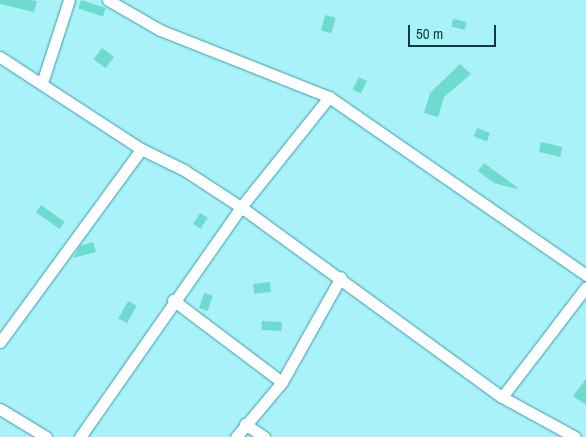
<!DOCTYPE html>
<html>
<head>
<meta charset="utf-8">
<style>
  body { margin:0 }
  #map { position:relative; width:586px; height:437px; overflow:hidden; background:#a9f2fa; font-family:"Archivo Narrow",sans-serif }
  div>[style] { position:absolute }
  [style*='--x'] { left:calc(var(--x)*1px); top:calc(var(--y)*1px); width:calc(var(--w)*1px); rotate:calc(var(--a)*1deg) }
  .building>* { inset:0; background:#6ddcce; transform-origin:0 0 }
  .roads { filter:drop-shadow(0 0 1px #399ca6) drop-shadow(0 0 1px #399ca6) }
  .minor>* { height:11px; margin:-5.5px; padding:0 5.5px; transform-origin:5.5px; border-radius:5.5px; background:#fff }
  span { translate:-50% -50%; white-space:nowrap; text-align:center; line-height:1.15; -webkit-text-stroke:4px #a9f2fa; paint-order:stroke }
  .scale { position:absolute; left:408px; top:25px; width:88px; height:22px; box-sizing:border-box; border:2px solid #123b3f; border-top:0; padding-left:6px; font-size:15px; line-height:18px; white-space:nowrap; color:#123b3f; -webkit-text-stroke:4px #a9f2fa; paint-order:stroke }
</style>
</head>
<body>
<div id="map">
  <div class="building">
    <div style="clip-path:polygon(0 0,30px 0,37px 1px,34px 12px,0 4px)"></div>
    <div style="left:81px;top:0;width:26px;height:9px;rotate:18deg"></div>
    <div style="left:325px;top:15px;width:11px;height:16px;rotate:15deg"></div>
    <div style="left:453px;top:19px;width:14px;height:8px;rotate:12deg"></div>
    <div style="left:102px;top:48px;width:15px;height:14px;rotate:37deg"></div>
    <div style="clip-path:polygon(460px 64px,471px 74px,444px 97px,438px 117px,424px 113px,430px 93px)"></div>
    <div style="left:359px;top:77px;width:9px;height:14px;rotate:27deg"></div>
    <div style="left:477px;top:128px;width:14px;height:9px;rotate:21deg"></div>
    <div style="left:541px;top:142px;width:22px;height:10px;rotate:13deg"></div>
    <div style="clip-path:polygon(484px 163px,518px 188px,517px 189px,494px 183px,478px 171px)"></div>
    <div style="left:41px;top:205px;width:29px;height:9px;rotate:35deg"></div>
    <div style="left:200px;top:213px;width:9px;height:13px;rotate:32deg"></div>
    <div style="clip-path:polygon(93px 242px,96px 252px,73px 258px,80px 246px)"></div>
    <div style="left:270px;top:282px;width:10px;height:17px;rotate:84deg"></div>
    <div style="left:204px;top:293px;width:9px;height:16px;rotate:18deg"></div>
    <div style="left:128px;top:301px;width:10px;height:20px;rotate:29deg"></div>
    <div style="left:262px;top:321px;width:20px;height:9px;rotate:3deg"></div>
    <div style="clip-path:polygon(586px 379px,586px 405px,573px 396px)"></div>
  </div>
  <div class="roads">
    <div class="minor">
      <div style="--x:108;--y:0;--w:60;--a:30"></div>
      <div style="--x:160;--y:30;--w:182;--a:21.6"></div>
      <div style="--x:329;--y:97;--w:313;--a:34.7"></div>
      <div style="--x:0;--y:57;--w:168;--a:33.1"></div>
      <div style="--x:141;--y:149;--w:48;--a:26"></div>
      <div style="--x:184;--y:170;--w:68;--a:33"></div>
      <div style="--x:241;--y:207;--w:323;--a:36.1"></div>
      <div style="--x:502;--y:397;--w:83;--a:28.7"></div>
      <div style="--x:42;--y:83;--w:87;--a:-72"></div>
      <div style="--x:173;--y:300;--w:136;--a:37"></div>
      <div style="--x:0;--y:342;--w:239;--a:-53.8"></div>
      <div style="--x:502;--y:397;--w:138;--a:-52.6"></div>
      <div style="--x:0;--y:409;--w:54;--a:31.3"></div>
      <div style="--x:245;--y:424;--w:23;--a:34"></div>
      <div style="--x:80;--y:437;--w:281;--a:-55"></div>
      <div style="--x:241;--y:207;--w:141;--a:-51.3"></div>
      <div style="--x:236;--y:437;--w:72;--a:-50.1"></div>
      <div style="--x:282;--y:382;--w:120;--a:-60.7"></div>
    </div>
  </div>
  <div class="scale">50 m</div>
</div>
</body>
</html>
